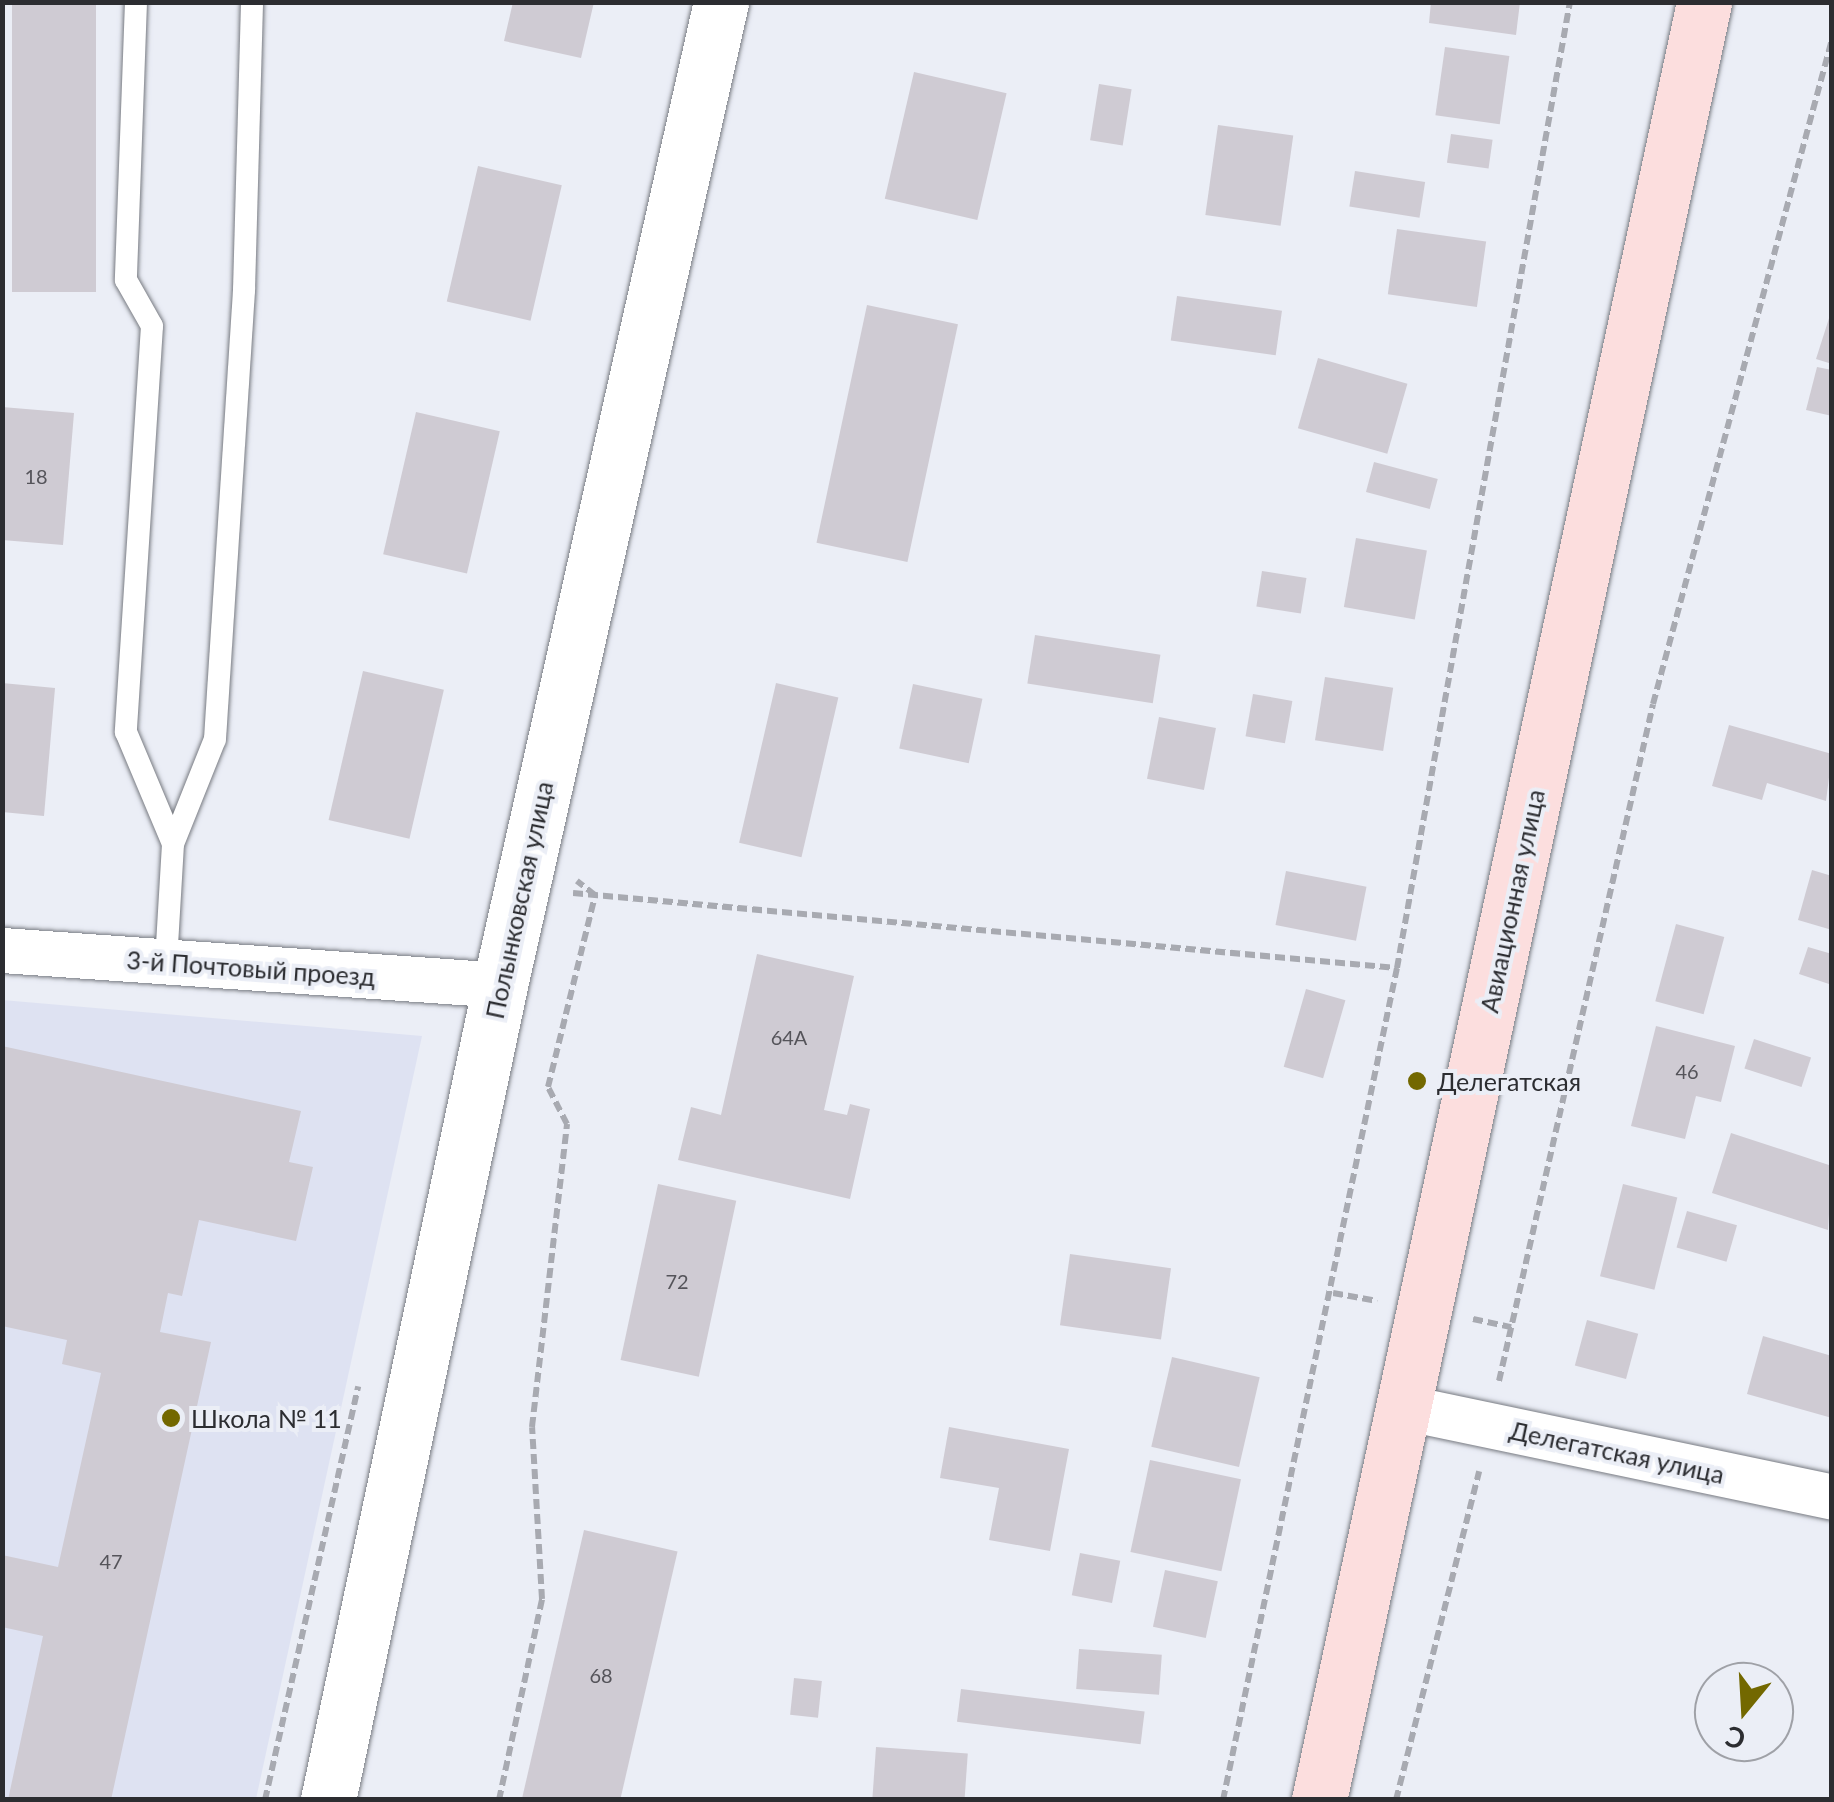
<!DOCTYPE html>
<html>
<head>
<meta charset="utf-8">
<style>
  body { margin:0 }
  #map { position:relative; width:1834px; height:1802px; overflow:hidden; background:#ebeef6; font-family:Lato,sans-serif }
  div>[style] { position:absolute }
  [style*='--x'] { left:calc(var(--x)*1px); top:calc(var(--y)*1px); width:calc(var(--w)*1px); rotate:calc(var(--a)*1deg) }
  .built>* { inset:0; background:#dee2f2 }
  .building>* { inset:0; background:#cfcbd3; transform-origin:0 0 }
  .path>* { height:6px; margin-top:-3px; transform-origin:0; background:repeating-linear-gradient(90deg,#a8aab1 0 10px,transparent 0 15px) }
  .roads { filter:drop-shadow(0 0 2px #787b82) drop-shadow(0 0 2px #787b82) }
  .service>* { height:22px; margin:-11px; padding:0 11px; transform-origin:11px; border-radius:11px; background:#fff }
  .minor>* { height:45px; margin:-22.5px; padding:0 22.5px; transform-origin:22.5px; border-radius:22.5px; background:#fff }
  .tertiary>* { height:55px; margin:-27.5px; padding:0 27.5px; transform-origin:27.5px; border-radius:27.5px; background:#fff }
  .secondary>* { height:55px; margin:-27.5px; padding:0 27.5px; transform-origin:27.5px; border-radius:27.5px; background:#fcdede }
  .dots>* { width:28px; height:28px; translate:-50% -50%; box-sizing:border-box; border:5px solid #ebeef6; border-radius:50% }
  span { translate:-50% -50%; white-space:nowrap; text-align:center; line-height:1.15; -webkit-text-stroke:8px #ebeef6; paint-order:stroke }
  .number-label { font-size:20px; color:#55545a }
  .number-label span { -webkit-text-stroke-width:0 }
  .street-label { font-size:25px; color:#2c2d31 }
  .poi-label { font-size:25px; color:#2c2d31 }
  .left { translate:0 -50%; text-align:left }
  .frame { position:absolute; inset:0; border:5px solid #2c2d31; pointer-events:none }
  .north { position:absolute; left:1694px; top:1662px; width:100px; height:100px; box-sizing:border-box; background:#ebeef6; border:2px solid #9fa1a7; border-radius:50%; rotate:198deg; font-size:28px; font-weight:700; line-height:40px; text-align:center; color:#2c2d31 }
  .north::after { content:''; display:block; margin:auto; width:35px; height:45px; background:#736800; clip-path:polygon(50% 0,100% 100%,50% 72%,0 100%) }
</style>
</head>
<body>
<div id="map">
  <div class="built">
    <div style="clip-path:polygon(2px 1000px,422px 1036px,256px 1799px,3px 1799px)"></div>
  </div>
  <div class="building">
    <div style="left:12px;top:2px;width:84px;height:290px"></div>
    <div style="clip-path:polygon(513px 2px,594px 2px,581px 58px,504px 41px)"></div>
    <div style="clip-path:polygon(1431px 2px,1520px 2px,1516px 35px,1429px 23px)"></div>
    <div style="left:1445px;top:47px;width:65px;height:69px;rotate:8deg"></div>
    <div style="left:914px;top:72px;width:95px;height:130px;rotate:13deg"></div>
    <div style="left:1099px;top:84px;width:33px;height:57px;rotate:9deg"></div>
    <div style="left:1218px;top:125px;width:76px;height:91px;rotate:8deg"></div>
    <div style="left:1451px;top:134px;width:42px;height:29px;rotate:8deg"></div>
    <div style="left:478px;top:166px;width:86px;height:139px;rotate:13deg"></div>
    <div style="left:1355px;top:171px;width:71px;height:36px;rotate:9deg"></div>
    <div style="left:1397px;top:229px;width:90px;height:66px;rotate:8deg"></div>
    <div style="left:1177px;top:296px;width:106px;height:45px;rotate:8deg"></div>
    <div style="left:867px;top:305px;width:93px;height:243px;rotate:12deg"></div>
    <div style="clip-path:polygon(1831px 312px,1832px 312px,1832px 364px,1816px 359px)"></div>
    <div style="left:1318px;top:358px;width:93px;height:73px;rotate:16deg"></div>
    <div style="clip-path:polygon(1817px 367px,1832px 370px,1832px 416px,1806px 410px)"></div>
    <div style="clip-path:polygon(2px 407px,74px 413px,63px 545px,2px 540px)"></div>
    <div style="left:416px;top:412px;width:86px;height:146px;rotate:13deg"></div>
    <div style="left:1374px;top:462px;width:66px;height:31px;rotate:15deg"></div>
    <div style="left:1356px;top:538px;width:72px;height:70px;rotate:10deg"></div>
    <div style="left:1262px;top:571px;width:45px;height:36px;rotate:9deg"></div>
    <div style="left:1035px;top:635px;width:127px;height:49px;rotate:9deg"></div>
    <div style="left:363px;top:671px;width:83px;height:153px;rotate:13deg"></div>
    <div style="left:1325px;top:677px;width:69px;height:64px;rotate:9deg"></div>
    <div style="clip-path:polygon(2px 683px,55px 688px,44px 816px,2px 812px)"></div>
    <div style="left:776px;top:683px;width:64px;height:164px;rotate:13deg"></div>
    <div style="left:913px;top:684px;width:71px;height:66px;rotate:12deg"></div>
    <div style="left:1253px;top:694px;width:40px;height:43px;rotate:10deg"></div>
    <div style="left:1159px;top:717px;width:58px;height:63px;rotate:11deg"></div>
    <div style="clip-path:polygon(1729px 725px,1832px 754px,1826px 801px,1767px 783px,1762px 800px,1712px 786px)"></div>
    <div style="clip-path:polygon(1812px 870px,1832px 876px,1832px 930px,1798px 920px)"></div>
    <div style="left:1286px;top:871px;width:82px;height:55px;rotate:11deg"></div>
    <div style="left:1676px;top:924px;width:50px;height:80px;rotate:15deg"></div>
    <div style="clip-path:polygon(1808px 947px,1832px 954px,1832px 985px,1799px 974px)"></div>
    <div style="clip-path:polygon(757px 954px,854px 976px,824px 1110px,847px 1115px,850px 1104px,870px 1109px,850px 1199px,678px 1160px,691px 1107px,721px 1115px)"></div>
    <div style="left:1306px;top:989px;width:41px;height:81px;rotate:16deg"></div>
    <div style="clip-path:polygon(1656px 1026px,1735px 1046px,1721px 1102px,1696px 1096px,1685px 1139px,1631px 1126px)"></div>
    <div style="left:1754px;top:1039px;width:60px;height:31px;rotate:18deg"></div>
    <div style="clip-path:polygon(2px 1046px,301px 1111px,289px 1162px,313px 1167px,296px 1241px,199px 1220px,182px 1296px,168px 1293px,160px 1332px,211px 1342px,111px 1800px,8px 1800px,43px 1636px,2px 1627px,2px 1555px,58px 1567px,101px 1373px,62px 1364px,67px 1340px,2px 1326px)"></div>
    <div style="clip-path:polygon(1731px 1133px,1832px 1166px,1828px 1230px,1712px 1193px)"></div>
    <div style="left:658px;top:1184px;width:80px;height:180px;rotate:12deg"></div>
    <div style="left:1623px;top:1184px;width:56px;height:95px;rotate:14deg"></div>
    <div style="left:1687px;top:1211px;width:52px;height:38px;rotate:16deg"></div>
    <div style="left:1070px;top:1254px;width:102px;height:72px;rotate:8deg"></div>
    <div style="left:1587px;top:1320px;width:53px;height:47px;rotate:15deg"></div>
    <div style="clip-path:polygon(1763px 1336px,1832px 1356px,1832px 1418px,1747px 1394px)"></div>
    <div style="left:1172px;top:1357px;width:90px;height:92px;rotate:13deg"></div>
    <div style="clip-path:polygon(949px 1427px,1069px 1449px,1050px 1551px,989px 1540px,999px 1488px,940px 1478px)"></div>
    <div style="left:1150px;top:1460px;width:93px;height:94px;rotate:12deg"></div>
    <div style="left:584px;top:1530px;width:96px;height:277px;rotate:13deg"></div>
    <div style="left:1080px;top:1553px;width:41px;height:43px;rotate:11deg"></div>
    <div style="left:1165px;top:1570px;width:54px;height:58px;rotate:12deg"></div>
    <div style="left:1079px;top:1649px;width:83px;height:40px;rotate:4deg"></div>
    <div style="left:794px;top:1678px;width:28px;height:37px;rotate:6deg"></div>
    <div style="left:961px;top:1689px;width:185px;height:33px;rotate:7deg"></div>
    <div style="left:876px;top:1747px;width:92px;height:53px;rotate:4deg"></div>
  </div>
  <div class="path">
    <div style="--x:573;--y:893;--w:827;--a:5.2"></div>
    <div style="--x:1333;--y:1293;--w:45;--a:10.3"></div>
    <div style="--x:1473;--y:1319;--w:39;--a:12"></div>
    <div style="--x:1499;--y:1381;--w:694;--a:-77.18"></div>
    <div style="--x:1653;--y:704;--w:689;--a:-74.93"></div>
    <div style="--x:265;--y:1800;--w:424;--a:-77.3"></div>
    <div style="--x:499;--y:1800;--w:206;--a:-77.9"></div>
    <div style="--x:542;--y:1599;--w:172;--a:-93.3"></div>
    <div style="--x:532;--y:1427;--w:305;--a:-83.4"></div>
    <div style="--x:567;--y:1124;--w:42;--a:-117.2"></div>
    <div style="--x:548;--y:1087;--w:198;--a:-76.2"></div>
    <div style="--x:595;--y:895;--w:23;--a:-142"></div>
    <div style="--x:1223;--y:1800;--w:850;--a:-78.19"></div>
    <div style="--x:1397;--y:968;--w:981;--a:-79.85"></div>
    <div style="--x:1396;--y:1800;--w:339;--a:-75.8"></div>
  </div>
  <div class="roads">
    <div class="service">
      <div style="--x:136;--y:2;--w:278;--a:92.1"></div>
      <div style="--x:126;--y:280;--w:53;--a:60.5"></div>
      <div style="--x:152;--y:326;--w:407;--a:93.7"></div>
      <div style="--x:126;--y:732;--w:121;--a:67.2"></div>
      <div style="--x:166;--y:962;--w:118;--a:-86.6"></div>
      <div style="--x:173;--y:844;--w:113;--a:-68.2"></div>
      <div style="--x:215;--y:739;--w:450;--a:-86.3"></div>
      <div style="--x:244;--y:290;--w:288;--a:-88.4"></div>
    </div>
    <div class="minor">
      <div style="--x:2;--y:950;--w:499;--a:4"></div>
      <div style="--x:1403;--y:1407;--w:438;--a:11.8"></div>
    </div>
    <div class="tertiary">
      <div style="--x:328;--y:1800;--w:833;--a:-78.08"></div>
      <div style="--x:500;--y:985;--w:1008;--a:-77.33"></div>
    </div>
    <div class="secondary">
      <div style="--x:1319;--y:1800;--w:1839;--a:-77.91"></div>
    </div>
  </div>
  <div class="dots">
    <div style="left:1417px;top:1081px;background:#736800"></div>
    <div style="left:171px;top:1418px;background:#736800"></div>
  </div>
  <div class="number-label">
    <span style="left:36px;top:476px">18</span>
    <span style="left:789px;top:1037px">64А</span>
    <span style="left:1687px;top:1071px">46</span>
    <span style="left:677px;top:1281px">72</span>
    <span style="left:111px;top:1561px">47</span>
    <span style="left:601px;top:1675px">68</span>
  </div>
  <div class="street-label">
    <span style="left:519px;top:900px;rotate:-78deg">Полынковская улица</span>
    <span style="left:1512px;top:901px;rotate:-78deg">Авиационная улица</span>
    <span style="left:251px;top:968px;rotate:4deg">3-й Почтовый проезд</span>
    <span style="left:1617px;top:1452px;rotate:12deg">Делегатская улица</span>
  </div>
  <div class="poi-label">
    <span class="left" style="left:1437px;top:1081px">Делегатская</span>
    <span class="left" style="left:191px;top:1418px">Школа № 11</span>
  </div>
  <div class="frame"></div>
  <div class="north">С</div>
</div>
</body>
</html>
